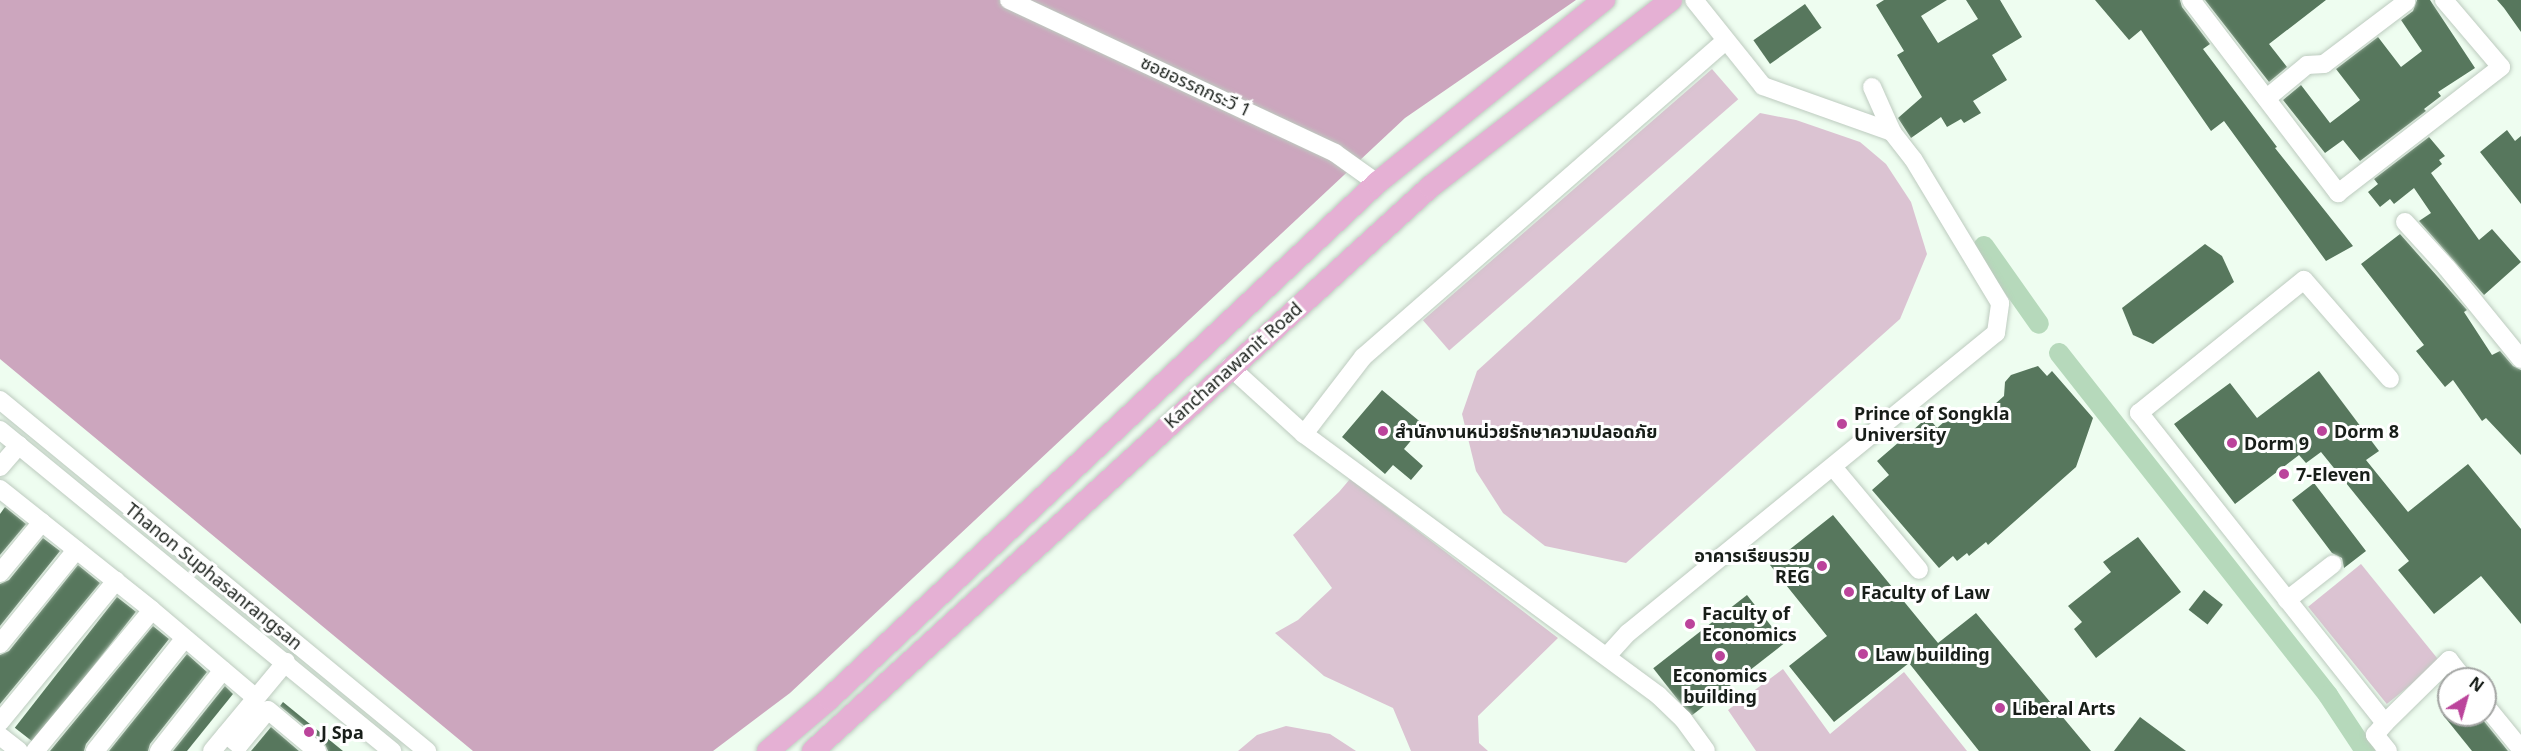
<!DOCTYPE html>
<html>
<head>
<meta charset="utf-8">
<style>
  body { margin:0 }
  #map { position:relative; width:2521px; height:751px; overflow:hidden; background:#eefdf0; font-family:"Noto Sans","Noto Sans Thai",sans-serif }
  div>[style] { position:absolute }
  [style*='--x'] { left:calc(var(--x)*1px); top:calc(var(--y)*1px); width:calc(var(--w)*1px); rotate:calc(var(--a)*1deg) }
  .green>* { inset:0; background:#dbc3d2; transform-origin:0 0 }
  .forest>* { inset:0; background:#cca6be }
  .canal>* { height:20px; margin:-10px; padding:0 10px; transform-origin:10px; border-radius:10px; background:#b6d9bb }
  .building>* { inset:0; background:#57775d; transform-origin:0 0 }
  .roads { filter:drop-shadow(0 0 2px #bdcbbf) drop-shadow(0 0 2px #bdcbbf) }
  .minor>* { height:18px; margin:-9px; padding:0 9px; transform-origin:9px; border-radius:9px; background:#fff }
  .major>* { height:22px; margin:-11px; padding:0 11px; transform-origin:11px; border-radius:11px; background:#e5b0d4 }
  .dots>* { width:16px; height:16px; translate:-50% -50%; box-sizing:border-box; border:3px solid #fff; border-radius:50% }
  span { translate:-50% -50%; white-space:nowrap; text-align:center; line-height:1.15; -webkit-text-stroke:6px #fff; paint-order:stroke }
  .street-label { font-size:18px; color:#181e19 }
  .poi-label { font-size:18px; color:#181e19; font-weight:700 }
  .left { translate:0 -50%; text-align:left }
  .right { translate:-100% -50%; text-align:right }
  .north { position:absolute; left:2437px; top:667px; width:60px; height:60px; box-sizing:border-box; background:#fff; border:2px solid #a3a5a3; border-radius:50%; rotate:37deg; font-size:16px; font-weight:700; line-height:24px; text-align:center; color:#181e19 }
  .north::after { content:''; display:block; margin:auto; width:21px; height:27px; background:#bb449b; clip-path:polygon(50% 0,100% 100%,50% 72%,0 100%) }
</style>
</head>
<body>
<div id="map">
  <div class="green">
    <div style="left:1712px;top:69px;width:40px;height:383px;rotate:49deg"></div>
    <div style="clip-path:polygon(1760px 113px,1796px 120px,1860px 142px,1886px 164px,1911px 202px,1927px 254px,1900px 319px,1626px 563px,1545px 546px,1503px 513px,1476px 471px,1462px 414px,1477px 371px)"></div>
    <div style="clip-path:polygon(1350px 479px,1558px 638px,1478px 716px,1479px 743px,1488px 751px,1411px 751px,1393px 708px,1324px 676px,1275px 633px,1298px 620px,1332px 588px,1293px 535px,1339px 492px)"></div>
    <div style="left:2361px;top:564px;width:125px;height:68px;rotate:51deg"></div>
    <div style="clip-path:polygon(1783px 669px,1830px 734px,1904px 672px,1967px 751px,1756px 751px,1728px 710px)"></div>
    <div style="clip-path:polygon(1286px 726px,1330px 734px,1356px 751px,1238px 751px,1257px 735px)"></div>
  </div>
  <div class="forest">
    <div style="clip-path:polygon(0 0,1576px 0,1405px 118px,790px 693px,713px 751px,473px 751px,0 359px)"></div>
  </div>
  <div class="canal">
    <div style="--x:1984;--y:246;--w:95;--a:54.8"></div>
    <div style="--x:2059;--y:353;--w:435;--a:51.8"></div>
    <div style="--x:2328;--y:695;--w:67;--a:56.5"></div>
  </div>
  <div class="building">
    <div style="clip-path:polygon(1884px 0,1947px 0,1921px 16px,1938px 43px,1978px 19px,1966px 0,2000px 0,2022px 37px,1992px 55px,2007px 80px,1973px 101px,1981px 113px,1964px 123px,1961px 119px,1947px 127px,1941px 117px,1911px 138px,1898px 118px,1922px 97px,1897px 55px,1904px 51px,1876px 5px)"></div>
    <div style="clip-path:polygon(2095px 0,2180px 0,2182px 7px,2210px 44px,2203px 49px,2277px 147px,2275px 148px,2353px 246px,2326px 261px,2224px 121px,2211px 131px,2141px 30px,2129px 40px)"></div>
    <div style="clip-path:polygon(2205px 0,2326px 0,2269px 44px,2287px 67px,2269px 82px)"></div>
    <div style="clip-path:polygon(2417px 0,2430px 0,2475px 68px,2438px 92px,2441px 96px,2424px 109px,2426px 111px,2360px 161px,2343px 140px,2325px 153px,2283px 100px,2301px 85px,2330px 123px,2360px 100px,2336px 69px,2378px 37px,2401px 67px,2422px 51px,2401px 20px,2413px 11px)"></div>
    <div style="clip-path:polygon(2497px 0,2521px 0,2521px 32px,2504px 8px)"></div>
    <div style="left:1805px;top:4px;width:29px;height:63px;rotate:55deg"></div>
    <div style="clip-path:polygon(2507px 130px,2515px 141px,2521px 136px,2521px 204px,2480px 152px)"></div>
    <div style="clip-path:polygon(2429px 137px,2445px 156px,2439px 160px,2442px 164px,2431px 173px,2479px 240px,2492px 229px,2521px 262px,2484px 295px,2419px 221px,2431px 213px,2414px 188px,2394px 204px,2390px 199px,2380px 207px,2368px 192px,2378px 184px,2374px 179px)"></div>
    <div style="clip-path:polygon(2400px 234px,2467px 310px,2464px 312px,2492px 355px,2500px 351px,2513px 366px,2521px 370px,2521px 455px,2486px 418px,2482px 421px,2453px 380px,2445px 387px,2416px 351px,2424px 345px,2361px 264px)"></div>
    <div style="clip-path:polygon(2205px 244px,2222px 256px,2234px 282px,2153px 344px,2133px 335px,2122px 308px)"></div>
    <div style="clip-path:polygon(2038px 366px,2047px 376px,2052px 371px,2093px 418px,2076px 467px,1988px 545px,1986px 542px,1969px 556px,1967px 553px,1957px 561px,1953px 556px,1939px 568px,1872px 490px,1889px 475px,1877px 461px,1928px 417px,1937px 428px,1951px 416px,1955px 421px,1968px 410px,1977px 420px,2004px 396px,2005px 382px,2011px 375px)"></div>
    <div style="clip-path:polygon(2319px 371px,2379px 451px,2366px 460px,2408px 512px,2468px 464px,2521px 529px,2521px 624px,2481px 576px,2434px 614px,2398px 570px,2409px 561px,2321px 452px,2306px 463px,2299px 455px,2235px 504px,2174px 424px,2230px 383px,2257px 418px)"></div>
    <div style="clip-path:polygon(1382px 390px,1424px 425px,1404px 449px,1423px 466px,1411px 480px,1393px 465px,1385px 474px,1342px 437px)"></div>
    <div style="clip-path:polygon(2314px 483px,2366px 551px,2344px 568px,2342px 558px,2332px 553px,2292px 500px)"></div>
    <div style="clip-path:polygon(5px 507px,26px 524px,0 555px,0 514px)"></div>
    <div style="clip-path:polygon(1833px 515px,1938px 643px,1976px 613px,2091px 751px,1979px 751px,1909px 663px,1834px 722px,1789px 666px,1827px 636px,1770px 565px)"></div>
    <div style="clip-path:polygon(2138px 537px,2181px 592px,2096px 658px,2074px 629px,2082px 622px,2068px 606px,2111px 572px,2103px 562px)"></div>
    <div style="clip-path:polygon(43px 538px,60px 551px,0 626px,0 584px,9px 580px)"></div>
    <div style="clip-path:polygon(78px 565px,100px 583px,0 704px,0 655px,9px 651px)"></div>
    <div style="left:2204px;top:590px;width:24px;height:25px;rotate:38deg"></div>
    <div style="left:1747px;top:595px;width:61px;height:119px;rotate:52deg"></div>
    <div style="left:117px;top:597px;width:24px;height:166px;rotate:38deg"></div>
    <div style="clip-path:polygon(153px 626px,169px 639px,86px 744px,84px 751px,50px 751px)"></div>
    <div style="clip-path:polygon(187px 654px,207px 672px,150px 744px,148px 751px,109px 751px)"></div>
    <div style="clip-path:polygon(225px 686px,233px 694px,187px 751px,173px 751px)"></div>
    <div style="clip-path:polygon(283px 702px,343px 751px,328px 751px,324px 742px,280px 706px)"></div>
    <div style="clip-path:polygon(2443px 715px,2479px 715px,2508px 751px,2472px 751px)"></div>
    <div style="clip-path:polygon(2140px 717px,2186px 751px,2114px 751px)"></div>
    <div style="clip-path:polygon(271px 727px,299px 751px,251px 751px)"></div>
  </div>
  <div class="roads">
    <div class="minor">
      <div style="--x:1009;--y:0;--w:360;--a:25.1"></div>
      <div style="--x:1335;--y:153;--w:52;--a:35.5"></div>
      <div style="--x:2191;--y:0;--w:243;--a:52.7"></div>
      <div style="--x:2338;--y:193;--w:206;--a:-37.7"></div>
      <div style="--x:2501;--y:67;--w:88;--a:-130.4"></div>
      <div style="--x:1872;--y:87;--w:49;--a:66"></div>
      <div style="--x:2267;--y:98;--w:52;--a:-39.5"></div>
      <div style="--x:2307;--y:65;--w:17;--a:-3"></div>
      <div style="--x:2324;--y:64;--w:103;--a:-37.1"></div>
      <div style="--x:2405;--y:222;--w:62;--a:47.6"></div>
      <div style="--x:2447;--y:268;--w:117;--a:50.9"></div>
      <div style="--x:1230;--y:367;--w:100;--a:42.2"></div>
      <div style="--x:1304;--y:434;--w:440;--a:36.4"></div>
      <div style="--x:1658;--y:695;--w:35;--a:44"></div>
      <div style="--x:1683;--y:719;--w:39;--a:54"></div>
      <div style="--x:0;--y:400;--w:553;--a:39.42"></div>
      <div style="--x:0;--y:430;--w:507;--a:39.31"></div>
      <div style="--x:1304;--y:434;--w:97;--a:-52.5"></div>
      <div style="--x:1363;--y:357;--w:481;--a:-41.1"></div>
      <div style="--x:0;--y:467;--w:29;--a:-49"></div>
      <div style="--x:1833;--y:467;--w:134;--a:50.1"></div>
      <div style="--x:0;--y:489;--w:194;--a:38.5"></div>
      <div style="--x:152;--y:610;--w:136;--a:40.2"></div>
      <div style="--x:0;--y:573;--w:66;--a:-50.5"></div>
      <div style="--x:2287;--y:600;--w:58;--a:-38"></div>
      <div style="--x:0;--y:644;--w:121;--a:-51"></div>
      <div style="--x:1607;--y:656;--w:31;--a:-48"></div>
      <div style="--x:1628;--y:633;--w:475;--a:-39.2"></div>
      <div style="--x:1996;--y:333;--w:30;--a:-82"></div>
      <div style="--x:2000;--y:303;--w:168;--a:-121.1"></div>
      <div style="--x:1913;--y:159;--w:34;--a:-128"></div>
      <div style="--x:1892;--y:132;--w:137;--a:-160.4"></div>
      <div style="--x:1763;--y:86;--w:110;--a:-128.7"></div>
      <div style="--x:2485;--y:705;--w:57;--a:50.7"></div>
      <div style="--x:0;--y:722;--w:183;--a:-50.6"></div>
      <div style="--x:2385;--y:723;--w:90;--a:-44.5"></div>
      <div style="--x:2449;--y:660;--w:24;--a:52"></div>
      <div style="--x:226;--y:734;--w:17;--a:40"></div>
      <div style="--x:239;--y:745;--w:45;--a:-50.4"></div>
      <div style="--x:268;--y:710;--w:64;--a:39.9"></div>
      <div style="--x:0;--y:736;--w:24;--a:38"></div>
      <div style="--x:35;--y:751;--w:183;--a:-50.3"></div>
      <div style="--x:95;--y:751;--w:143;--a:-51.5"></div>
      <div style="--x:159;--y:751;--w:103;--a:-51.7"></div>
      <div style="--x:212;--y:751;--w:116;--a:-50.3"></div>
      <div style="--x:2388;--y:751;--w:21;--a:-129"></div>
      <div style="--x:2375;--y:735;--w:16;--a:-50"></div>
      <div style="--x:2385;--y:723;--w:396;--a:-128.4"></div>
      <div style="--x:2139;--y:413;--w:212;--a:-38.9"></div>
      <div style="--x:2304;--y:280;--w:131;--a:49"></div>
    </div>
    <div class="major">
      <div style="--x:768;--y:751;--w:80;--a:-40.4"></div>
      <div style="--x:829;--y:699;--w:753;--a:-43.28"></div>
      <div style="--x:1377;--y:183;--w:292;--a:-38.9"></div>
      <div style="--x:813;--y:751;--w:836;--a:-42.43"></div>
      <div style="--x:1430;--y:187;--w:305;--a:-37.8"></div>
    </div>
  </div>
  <div class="dots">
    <div style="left:1842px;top:424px;background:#bb449b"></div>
    <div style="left:1383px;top:431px;background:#bb449b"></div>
    <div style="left:2322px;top:431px;background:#bb449b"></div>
    <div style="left:2232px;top:443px;background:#bb449b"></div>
    <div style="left:2284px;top:474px;background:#bb449b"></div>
    <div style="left:1822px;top:566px;background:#bb449b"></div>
    <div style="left:1849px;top:592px;background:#bb449b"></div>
    <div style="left:1690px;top:624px;background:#bb449b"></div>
    <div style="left:1863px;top:654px;background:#bb449b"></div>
    <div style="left:1720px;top:656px;background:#bb449b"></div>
    <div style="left:2000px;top:708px;background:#bb449b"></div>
    <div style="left:309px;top:732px;background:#bb449b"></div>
  </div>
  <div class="street-label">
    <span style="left:1196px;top:86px;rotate:25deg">ซอยอรรถกระวี 1</span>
    <span style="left:1233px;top:365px;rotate:-42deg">Kanchanawanit Road</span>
    <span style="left:214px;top:576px;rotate:39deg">Thanon Suphasanrangsan</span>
  </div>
  <div class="poi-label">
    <span class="left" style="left:1854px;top:424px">Prince of Songkla<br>University</span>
    <span class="left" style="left:1395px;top:431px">สำนักงานหน่วยรักษาความปลอดภัย</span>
    <span class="left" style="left:2334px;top:431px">Dorm 8</span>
    <span class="left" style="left:2244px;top:443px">Dorm 9</span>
    <span class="left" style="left:2296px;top:474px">7-Eleven</span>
    <span class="right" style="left:1810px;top:566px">อาคารเรียนรวม<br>REG</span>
    <span class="left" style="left:1861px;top:592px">Faculty of Law</span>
    <span class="left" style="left:1702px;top:624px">Faculty of<br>Economics</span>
    <span class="left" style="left:1875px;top:654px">Law building</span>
    <span style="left:1720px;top:686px">Economics<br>building</span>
    <span class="left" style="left:2012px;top:708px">Liberal Arts</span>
    <span class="left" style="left:321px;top:732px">J Spa</span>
  </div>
  <div class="north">N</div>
</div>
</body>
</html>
